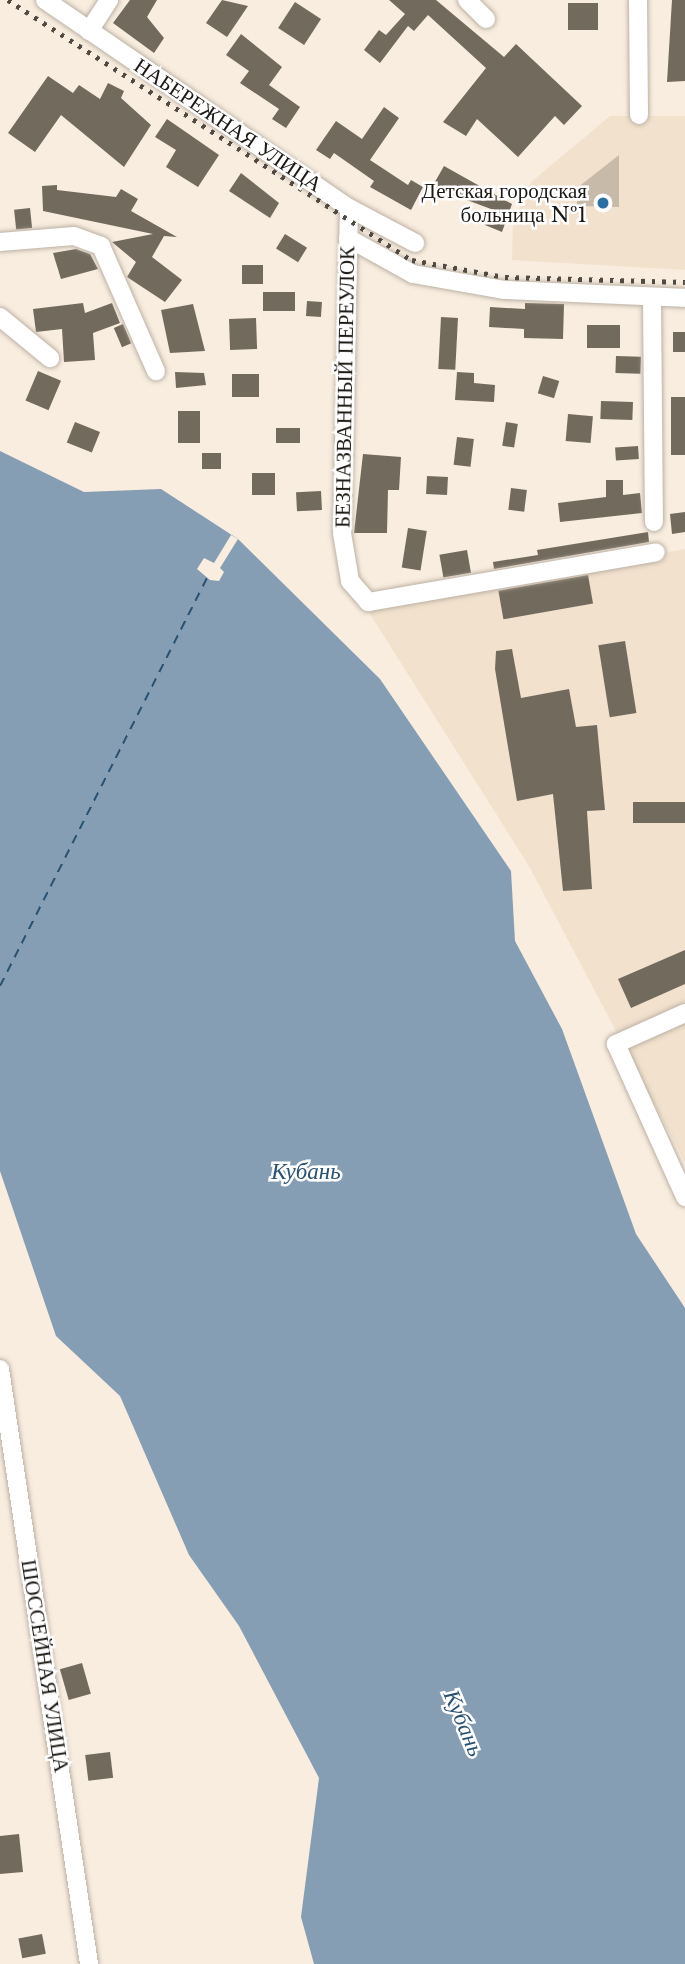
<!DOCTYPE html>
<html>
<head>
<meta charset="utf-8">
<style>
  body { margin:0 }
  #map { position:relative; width:685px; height:1964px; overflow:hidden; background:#f8eddf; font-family:"Libre Baskerville",serif }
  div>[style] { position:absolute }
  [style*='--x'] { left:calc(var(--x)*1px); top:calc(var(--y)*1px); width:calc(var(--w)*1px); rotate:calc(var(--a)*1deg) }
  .built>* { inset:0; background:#f1e1cd }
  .green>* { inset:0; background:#c7baa8 }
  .water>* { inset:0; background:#869eb3 }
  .pier>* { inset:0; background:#f8eddf }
  .ferry>* { height:2px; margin-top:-1px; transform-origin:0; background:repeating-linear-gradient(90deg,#295172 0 9px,transparent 0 16px) }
  .building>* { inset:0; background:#736a5e; transform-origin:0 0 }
  .roads { filter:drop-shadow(0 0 2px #bcb1a4) drop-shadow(0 0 2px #bcb1a4) }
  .minor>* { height:18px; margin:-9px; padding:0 9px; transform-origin:9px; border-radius:9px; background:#fff }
  .rail>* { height:4.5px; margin-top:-2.25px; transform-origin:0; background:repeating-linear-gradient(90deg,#504a43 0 3.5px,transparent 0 10.5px) }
  .dots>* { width:19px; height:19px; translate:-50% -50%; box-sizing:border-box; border:4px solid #fff; border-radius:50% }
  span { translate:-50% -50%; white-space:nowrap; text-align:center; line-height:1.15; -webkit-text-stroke:5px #fff; paint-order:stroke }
  .street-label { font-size:21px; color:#1b1712 }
  .poi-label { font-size:21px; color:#1b1712 }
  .right { translate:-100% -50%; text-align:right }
  .water-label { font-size:23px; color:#295172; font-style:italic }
</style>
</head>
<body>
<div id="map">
  <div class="built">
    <div style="clip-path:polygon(610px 116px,685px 116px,685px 270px,512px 260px,513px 224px,531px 182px)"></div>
    <div style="clip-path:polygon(685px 549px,685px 1162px,529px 866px,365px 606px)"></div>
  </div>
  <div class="green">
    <div style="clip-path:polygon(619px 155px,619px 207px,577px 206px,577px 188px)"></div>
  </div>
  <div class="water">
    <div style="clip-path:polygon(0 451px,84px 492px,161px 489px,238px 539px,380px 679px,511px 871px,515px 941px,562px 1029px,636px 1234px,685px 1308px,685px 1964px,314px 1964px,301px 1917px,319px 1778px,239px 1626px,189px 1555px,120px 1396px,56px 1336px,0 1171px)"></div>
  </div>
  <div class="pier">
    <div style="clip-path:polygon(231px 535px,238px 539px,220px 568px,224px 572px,219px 581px,210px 580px,197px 569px,204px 558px,214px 563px)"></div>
  </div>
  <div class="ferry">
    <div style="--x:0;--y:986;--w:458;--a:-63.1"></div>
  </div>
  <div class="building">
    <div style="clip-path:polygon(130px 0,157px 0,147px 17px,164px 38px,154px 53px,113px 23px)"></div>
    <div style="clip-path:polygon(222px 0,248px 6px,227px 37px,206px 23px)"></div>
    <div style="clip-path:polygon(389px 0,436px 0,504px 57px,516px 44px,582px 106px,564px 125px,555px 116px,518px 157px,477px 119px,466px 136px,443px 122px,486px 68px,428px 15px,414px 31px,408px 26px,380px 63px,364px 50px,379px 30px,386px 35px,405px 14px)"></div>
    <div style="clip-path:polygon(672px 0,685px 0,685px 81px,667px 82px)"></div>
    <div style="left:295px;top:2px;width:31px;height:31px;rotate:33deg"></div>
    <div style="left:568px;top:3px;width:30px;height:27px"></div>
    <div style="clip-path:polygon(241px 34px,282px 67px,269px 85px,300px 107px,286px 128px,272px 119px,279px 109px,240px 83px,249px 71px,226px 55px)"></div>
    <div style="clip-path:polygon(48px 76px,73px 93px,79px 85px,100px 99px,108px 83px,124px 91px,121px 98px,151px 125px,124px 167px,61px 115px,35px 152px,8px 133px)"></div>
    <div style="clip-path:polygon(384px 107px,399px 118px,370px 160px,408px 185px,411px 180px,423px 187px,411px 210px,370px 187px,374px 181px,334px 153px,330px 159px,316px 150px,336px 121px,362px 139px)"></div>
    <div style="clip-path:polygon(167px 119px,219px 155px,198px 187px,166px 167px,176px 150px,155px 137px)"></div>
    <div style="clip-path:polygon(444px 166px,512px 204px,502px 232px,485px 225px,491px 209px,432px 187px)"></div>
    <div style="clip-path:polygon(241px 173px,279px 203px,270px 218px,229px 191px)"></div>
    <div style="clip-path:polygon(57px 185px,57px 190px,116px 197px,121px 189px,138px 199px,131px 211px,177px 237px,164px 236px,152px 257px,182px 280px,165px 302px,127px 277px,136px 262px,112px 242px,153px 234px,43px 211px,42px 186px)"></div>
    <div style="left:30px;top:208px;width:20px;height:16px;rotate:84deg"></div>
    <div style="left:285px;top:234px;width:26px;height:17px;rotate:32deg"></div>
    <div style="clip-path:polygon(76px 249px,90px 254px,98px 269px,61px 279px,53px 253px)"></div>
    <div style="left:263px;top:265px;width:19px;height:21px;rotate:90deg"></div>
    <div style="left:263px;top:292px;width:32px;height:19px"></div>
    <div style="left:307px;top:301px;width:15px;height:15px;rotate:4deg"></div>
    <div style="clip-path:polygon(83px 303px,85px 313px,112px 303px,120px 323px,93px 333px,95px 360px,64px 362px,62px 329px,36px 332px,33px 309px)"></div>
    <div style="clip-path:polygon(525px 303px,564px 304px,563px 339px,524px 338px,524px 329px,489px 327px,490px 307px,525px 309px)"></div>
    <div style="clip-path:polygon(193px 304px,205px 351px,170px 353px,161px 310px)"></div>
    <div style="left:441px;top:317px;width:17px;height:52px;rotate:3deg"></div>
    <div style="left:256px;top:318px;width:31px;height:27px;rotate:88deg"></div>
    <div style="left:123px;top:324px;width:21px;height:10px;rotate:67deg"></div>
    <div style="left:587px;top:325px;width:33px;height:23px"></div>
    <div style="left:673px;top:332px;width:12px;height:20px"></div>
    <div style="left:616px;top:356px;width:25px;height:17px;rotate:2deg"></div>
    <div style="left:38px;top:371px;width:25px;height:32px;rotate:23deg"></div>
    <div style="clip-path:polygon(175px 372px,204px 373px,206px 385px,176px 388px)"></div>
    <div style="clip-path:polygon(457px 372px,474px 373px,474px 383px,495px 385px,494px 402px,455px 400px)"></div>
    <div style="left:232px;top:374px;width:27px;height:23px"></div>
    <div style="left:543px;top:376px;width:17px;height:18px;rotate:17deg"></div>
    <div style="left:671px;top:397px;width:14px;height:58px"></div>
    <div style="left:601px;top:401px;width:32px;height:18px;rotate:2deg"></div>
    <div style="left:178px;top:411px;width:22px;height:32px"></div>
    <div style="left:568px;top:414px;width:25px;height:27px;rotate:5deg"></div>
    <div style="left:75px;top:422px;width:27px;height:22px;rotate:22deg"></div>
    <div style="left:506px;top:422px;width:12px;height:24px;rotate:9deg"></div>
    <div style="left:276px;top:428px;width:24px;height:15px"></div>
    <div style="left:457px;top:437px;width:17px;height:28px;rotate:7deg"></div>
    <div style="left:638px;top:446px;width:13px;height:23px;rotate:86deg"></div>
    <div style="left:202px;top:453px;width:19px;height:16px"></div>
    <div style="clip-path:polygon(363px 454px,401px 457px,399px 490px,388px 490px,387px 533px,354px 533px)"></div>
    <div style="left:252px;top:473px;width:23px;height:22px"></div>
    <div style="left:427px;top:476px;width:21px;height:18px;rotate:3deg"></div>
    <div style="clip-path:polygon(606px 480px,623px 480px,623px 495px,640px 493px,642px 513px,560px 522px,558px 503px,606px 497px)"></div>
    <div style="left:511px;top:488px;width:16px;height:22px;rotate:7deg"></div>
    <div style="left:321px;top:491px;width:19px;height:25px;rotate:87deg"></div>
    <div style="clip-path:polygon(685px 512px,685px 532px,672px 534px,670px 514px)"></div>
    <div style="left:408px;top:528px;width:19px;height:40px;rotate:9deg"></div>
    <div style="clip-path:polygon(648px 532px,649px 542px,494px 569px,493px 562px,538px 555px,537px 550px)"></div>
    <div style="left:467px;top:550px;width:23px;height:28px;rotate:80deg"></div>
    <div style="left:588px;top:575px;width:29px;height:91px;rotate:80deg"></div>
    <div style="left:625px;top:641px;width:73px;height:27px;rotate:81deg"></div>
    <div style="clip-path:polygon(512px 649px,521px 698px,569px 689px,576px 727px,597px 725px,605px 810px,587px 811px,592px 889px,563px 891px,553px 794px,517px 801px,495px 669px,496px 651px)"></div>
    <div style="left:685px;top:802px;width:21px;height:52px;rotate:90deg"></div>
    <div style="clip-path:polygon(685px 950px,685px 984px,631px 1008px,618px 979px)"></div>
    <div style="left:82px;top:1663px;width:32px;height:23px;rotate:74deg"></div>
    <div style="left:110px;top:1752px;width:26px;height:25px;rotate:83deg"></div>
    <div style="clip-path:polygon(19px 1834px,23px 1872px,0 1874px,0 1836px)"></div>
    <div style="left:42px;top:1934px;width:20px;height:24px;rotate:79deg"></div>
  </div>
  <div class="roads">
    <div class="minor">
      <div style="--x:45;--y:0;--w:368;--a:34.4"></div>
      <div style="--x:349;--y:208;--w:75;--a:27.9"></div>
      <div style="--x:467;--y:0;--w:27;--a:45"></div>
      <div style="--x:638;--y:0;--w:115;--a:89.5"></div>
      <div style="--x:89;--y:31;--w:37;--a:-57"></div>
      <div style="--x:349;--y:208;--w:325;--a:91.2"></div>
      <div style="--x:342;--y:533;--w:49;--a:80.5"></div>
      <div style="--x:350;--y:581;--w:28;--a:49"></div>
      <div style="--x:368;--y:602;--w:292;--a:-9.8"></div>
      <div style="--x:348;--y:238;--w:74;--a:29"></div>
      <div style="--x:413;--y:274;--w:92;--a:10"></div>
      <div style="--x:504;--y:290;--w:181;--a:2.5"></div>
      <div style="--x:0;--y:242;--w:74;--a:-4.6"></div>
      <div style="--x:74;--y:236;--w:29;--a:20"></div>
      <div style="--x:101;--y:246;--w:137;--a:66.3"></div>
      <div style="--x:652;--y:299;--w:223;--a:89.5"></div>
      <div style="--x:0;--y:317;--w:65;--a:39.4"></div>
      <div style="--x:685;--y:1013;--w:76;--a:155.8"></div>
      <div style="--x:616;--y:1044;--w:168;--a:65.7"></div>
      <div style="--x:0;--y:1369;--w:602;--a:81.49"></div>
    </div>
  </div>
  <div class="rail">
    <div style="--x:8;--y:0;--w:480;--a:32.8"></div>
    <div style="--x:412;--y:260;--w:95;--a:10.4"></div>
    <div style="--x:505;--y:277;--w:180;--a:1.6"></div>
  </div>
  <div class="dots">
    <div style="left:603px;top:203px;background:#2a70a4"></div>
  </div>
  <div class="street-label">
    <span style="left:228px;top:125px;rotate:34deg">НАБЕРЕЖНАЯ УЛИЦА</span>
    <span style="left:345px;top:387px;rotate:-89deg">БЕЗНАЗВАННЫЙ ПЕРЕУЛОК</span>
    <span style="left:45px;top:1666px;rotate:81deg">ШОССЕЙНАЯ УЛИЦА</span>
  </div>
  <div class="poi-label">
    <span class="right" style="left:587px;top:203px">Детская городская<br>больница №1</span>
  </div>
  <div class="water-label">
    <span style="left:306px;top:1171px">Кубань</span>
    <span style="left:464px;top:1723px;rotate:67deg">Кубань</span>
  </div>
</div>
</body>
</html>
